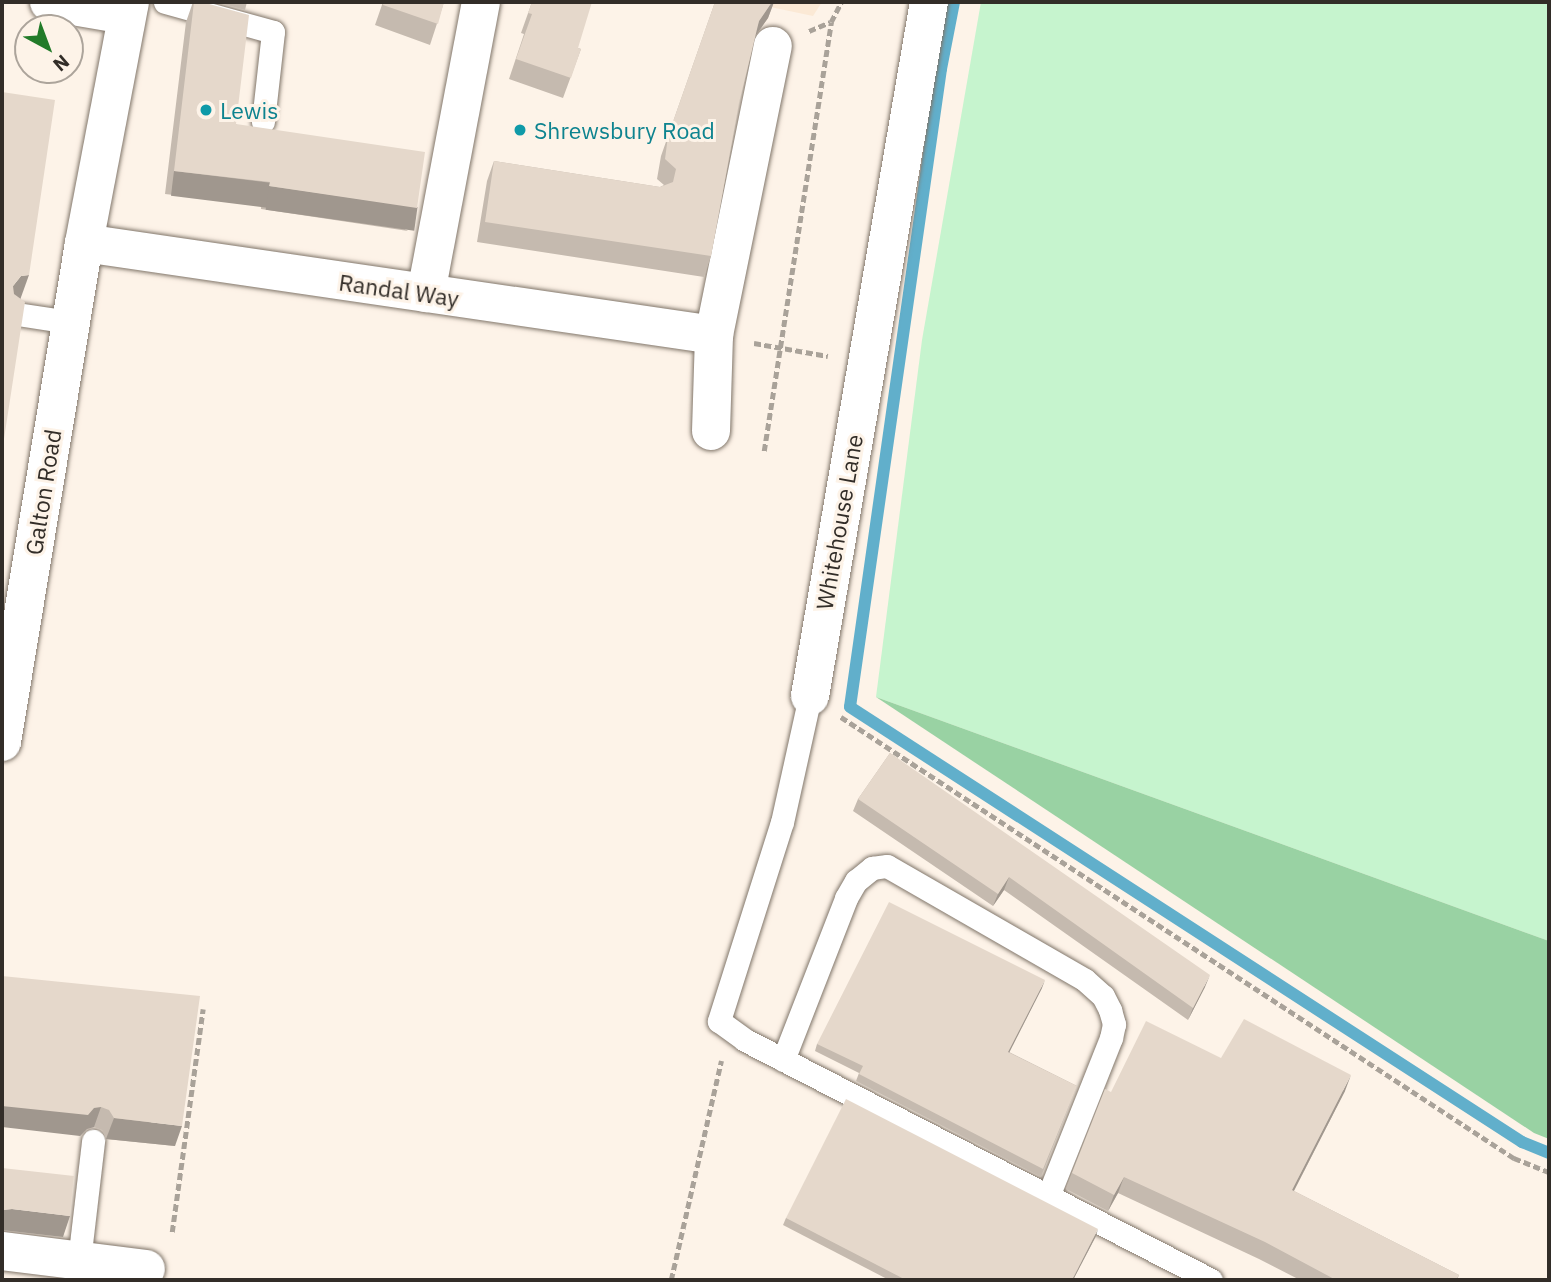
<!DOCTYPE html>
<html>
<head>
<meta charset="utf-8">
<style>
  body { margin:0 }
  #map { position:relative; width:1551px; height:1282px; overflow:hidden; background:#fdf3e8; font-family:"IBM Plex Sans",sans-serif }
  div>[style] { position:absolute }
  [style*='--x'] { left:calc(var(--x)*1px); top:calc(var(--y)*1px); width:calc(var(--w)*1px); rotate:calc(var(--a)*1deg) }
  .built>* { inset:0; background:#fbe9d5 }
  .green>* { inset:0; background:#c6f4ce }
  .forest>* { inset:0; background:#99d2a3 }
  .stream>* { height:12px; margin:-6px; padding:0 6px; transform-origin:6px; border-radius:6px; background:#61afcb }
  .path>* { height:4.5px; margin-top:-2.25px; transform-origin:0; background:repeating-linear-gradient(90deg,#a9a299 0 7px,transparent 0 10.5px) }
  .roads { filter:drop-shadow(0 0 2px #81766a) drop-shadow(0 0 2px #81766a) }
  .lane>* { height:23px; margin:-11.5px; padding:0 11.5px; transform-origin:11.5px; border-radius:11.5px; background:#fff }
  .street>* { height:38px; margin:-19px; padding:0 19px; transform-origin:19px; border-radius:19px; background:#fff }
  .wall>* { inset:0; background:#c5baaf }
  .shaded-wall>* { inset:0; background:#a0978e; transform-origin:0 0 }
  .building>* { inset:0; background:#e5d8cb }
  .dots>* { width:19px; height:19px; translate:-50% -50%; box-sizing:border-box; border:4px solid #fdf3e8; border-radius:50% }
  span { translate:-50% -50%; white-space:nowrap; text-align:center; line-height:1.15; -webkit-text-stroke:6px #fdf3e8; paint-order:stroke }
  .culture-label { font-size:23px; color:#0d838f }
  .left { translate:0 -50%; text-align:left }
  .street-label { font-size:23px; color:#322d28 }
  .frame { position:absolute; inset:0; border:4px solid #322d28; pointer-events:none }
  .north { position:absolute; left:14px; top:14px; width:70px; height:70px; box-sizing:border-box; background:#fdf3e8; border:2px solid #aca49b; border-radius:50%; rotate:139deg; font-size:19px; font-weight:700; line-height:28px; text-align:center; color:#322d28 }
  .north::after { content:''; display:block; margin:auto; width:24px; height:32px; background:#227b29; clip-path:polygon(50% 0,100% 100%,50% 72%,0 100%) }
</style>
</head>
<body>
<div id="map">
  <div class="built">
    <div style="clip-path:polygon(747px 2px,822px 2px,813px 16px)"></div>
  </div>
  <div class="green">
    <div style="clip-path:polygon(981px 2px,1549px 2px,1549px 941px,876px 697px,922px 340px)"></div>
  </div>
  <div class="forest">
    <div style="clip-path:polygon(876px 697px,1549px 941px,1549px 1139px,1534px 1133px)"></div>
  </div>
  <div class="stream">
    <div style="--x:954;--y:2;--w:68;--a:101"></div>
    <div style="--x:941;--y:69;--w:644;--a:98.12"></div>
    <div style="--x:850;--y:707;--w:801;--a:32.92"></div>
    <div style="--x:1522;--y:1142;--w:29;--a:22"></div>
  </div>
  <div class="path">
    <div style="--x:809;--y:31;--w:23;--a:-23"></div>
    <div style="--x:754;--y:343;--w:75;--a:10"></div>
    <div style="--x:764;--y:451;--w:434;--a:-81.1"></div>
    <div style="--x:831;--y:22;--w:22;--a:-63"></div>
    <div style="--x:841;--y:717;--w:805;--a:33.24"></div>
    <div style="--x:1514;--y:1158;--w:38;--a:22"></div>
    <div style="--x:172;--y:1232;--w:225;--a:-82.1"></div>
    <div style="--x:671;--y:1280;--w:225;--a:-77.1"></div>
  </div>
  <div class="roads">
    <div class="lane">
      <div style="--x:165;--y:2;--w:112;--a:15.5"></div>
      <div style="--x:273;--y:32;--w:90;--a:96.4"></div>
      <div style="--x:17;--y:314;--w:54;--a:8.6"></div>
      <div style="--x:810;--y:696;--w:129;--a:102.5"></div>
      <div style="--x:782;--y:822;--w:209;--a:107.6"></div>
      <div style="--x:719;--y:1021;--w:32;--a:36"></div>
      <div style="--x:745;--y:1040;--w:524;--a:27.25"></div>
      <div style="--x:783;--y:1060;--w:174;--a:-68.7"></div>
      <div style="--x:846;--y:898;--w:20;--a:-60"></div>
      <div style="--x:856;--y:881;--w:21;--a:-39"></div>
      <div style="--x:872;--y:868;--w:15;--a:-8"></div>
      <div style="--x:887;--y:866;--w:228;--a:29.9"></div>
      <div style="--x:1085;--y:980;--w:24;--a:42"></div>
      <div style="--x:1103;--y:996;--w:16;--a:63"></div>
      <div style="--x:1110;--y:1010;--w:15;--a:74"></div>
      <div style="--x:1114;--y:1024;--w:14;--a:102"></div>
      <div style="--x:1111;--y:1038;--w:170;--a:111.7"></div>
      <div style="--x:79;--y:1261;--w:121;--a:-83.3"></div>
    </div>
    <div class="street">
      <div style="--x:49;--y:2;--w:78;--a:9.6"></div>
      <div style="--x:84;--y:243;--w:637;--a:8.31"></div>
      <div style="--x:426;--y:293;--w:296;--a:-79.3"></div>
      <div style="--x:711;--y:431;--w:96;--a:-88.2"></div>
      <div style="--x:714;--y:335;--w:295;--a:-78.5"></div>
      <div style="--x:810;--y:696;--w:704;--a:-80.27"></div>
      <div style="--x:2;--y:742;--w:506;--a:-80.67"></div>
      <div style="--x:84;--y:243;--w:245;--a:-79.2"></div>
      <div style="--x:2;--y:1251;--w:145;--a:7.1"></div>
    </div>
  </div>
  <div class="wall">
    <div style="clip-path:polygon(193px 2px,202px 2px,236px 124px,408px 231px,261px 209px,261px 205px,165px 194px,186px 22px)"></div>
    <div style="clip-path:polygon(216px 2px,247px 2px,245px 10px)"></div>
    <div style="clip-path:polygon(383px 2px,444px 2px,430px 45px,375px 25px)"></div>
    <div style="clip-path:polygon(532px 2px,578px 48px,581px 49px,563px 98px,509px 79px,524px 34px,521px 33px)"></div>
    <div style="clip-path:polygon(715px 2px,774px 2px,768px 18px,755px 36px,739px 103px,711px 256px,704px 277px,477px 242px,487px 181px,494px 161px,660px 187px,664px 185px,657px 179px,661px 156px)"></div>
    <div style="clip-path:polygon(890px 753px,1205px 987px,1188px 1020px,1004px 890px,993px 906px,853px 811px,858px 799px)"></div>
    <div style="clip-path:polygon(2px 976px,175px 1146px,106px 1139px,102px 1130px,94px 1127px,87px 1129px,80px 1136px)"></div>
    <div style="clip-path:polygon(1042px 988px,1009px 1052px,1077px 1086px,1041px 1177px,856px 1081px,859px 1073px,815px 1051px,817px 1044px)"></div>
    <div style="clip-path:polygon(1345px 1091px,1294px 1191px,1459px 1275px,1457px 1280px,1300px 1280px,1259px 1259px,1118px 1193px,1108px 1211px,1066px 1189px,1072px 1173px,1111px 1092px)"></div>
    <div style="clip-path:polygon(786px 1218px,1096px 1236px,1073px 1280px,889px 1280px,783px 1225px)"></div>
  </div>
  <div class="shaded-wall">
    <div style="clip-path:polygon(772px 2px,774px 2px,768px 18px,752px 41px,759px 21px)"></div>
    <div style="left:174px;top:171px;width:97px;height:25px;rotate:7deg"></div>
    <div style="left:269px;top:186px;width:150px;height:24px;rotate:8deg"></div>
    <div style="clip-path:polygon(29px 275px,20px 300px,11px 301px,13px 286px,21px 276px)"></div>
    <div style="clip-path:polygon(1009px 877px,1004px 890px,993px 906px,998px 894px)"></div>
    <div style="clip-path:polygon(1210px 975px,1205px 987px,1188px 1020px,1193px 1008px)"></div>
    <div style="clip-path:polygon(1045px 980px,1042px 988px,1006px 1059px,1008px 1052px)"></div>
    <div style="clip-path:polygon(1351px 1075px,1345px 1091px,1286px 1206px,1292px 1190px)"></div>
    <div style="clip-path:polygon(2px 1106px,101px 1107px,94px 1127px,87px 1129px,80px 1136px,2px 1127px)"></div>
    <div style="clip-path:polygon(114px 1118px,182px 1126px,175px 1146px,106px 1139px)"></div>
    <div style="clip-path:polygon(1124px 1177px,1118px 1193px,1108px 1211px,1114px 1195px)"></div>
    <div style="clip-path:polygon(12px 1209px,70px 1216px,63px 1237px,2px 1230px,2px 1210px)"></div>
    <div style="clip-path:polygon(1098px 1229px,1096px 1236px,1073px 1280px,1072px 1280px)"></div>
  </div>
  <div class="building">
    <div style="clip-path:polygon(194px 2px,202px 2px,249px 15px,236px 124px,425px 152px,417px 208px,269px 186px,270px 182px,174px 171px)"></div>
    <div style="clip-path:polygon(384px 2px,444px 2px,438px 24px,383px 5px)"></div>
    <div style="clip-path:polygon(532px 2px,592px 2px,578px 48px,581px 49px,571px 78px,516px 59px,532px 14px,528px 13px)"></div>
    <div style="clip-path:polygon(715px 2px,772px 2px,759px 21px,739px 103px,711px 256px,485px 222px,494px 161px,660px 187px,673px 182px,676px 169px,665px 159px,668px 136px)"></div>
    <div style="clip-path:polygon(2px 92px,55px 100px,29px 275px,21px 276px,13px 286px,14px 294px,25px 302px,2px 452px)"></div>
    <div style="clip-path:polygon(890px 753px,1210px 975px,1193px 1008px,1009px 877px,998px 894px,858px 799px)"></div>
    <div style="clip-path:polygon(889px 902px,1045px 980px,1008px 1052px,1077px 1086px,1043px 1169px,859px 1074px,863px 1066px,817px 1044px)"></div>
    <div style="clip-path:polygon(2px 976px,200px 996px,182px 1126px,114px 1118px,109px 1110px,101px 1107px,94px 1108px,88px 1115px,2px 1106px)"></div>
    <div style="clip-path:polygon(1244px 1019px,1351px 1075px,1292px 1190px,1459px 1275px,1456px 1280px,1336px 1280px,1265px 1242px,1124px 1177px,1114px 1195px,1072px 1173px,1105px 1089px,1111px 1092px,1146px 1021px,1221px 1058px)"></div>
    <div style="clip-path:polygon(846px 1099px,1098px 1229px,1072px 1280px,906px 1280px,786px 1218px)"></div>
    <div style="clip-path:polygon(2px 1168px,74px 1176px,70px 1216px,12px 1209px,2px 1210px)"></div>
  </div>
  <div class="dots">
    <div style="left:206px;top:110px;background:#0f9aa8"></div>
    <div style="left:520px;top:130px;background:#0f9aa8"></div>
  </div>
  <div class="culture-label">
    <span class="left" style="left:220px;top:110px">Lewis</span>
    <span class="left" style="left:534px;top:130px">Shrewsbury Road</span>
  </div>
  <div class="street-label">
    <span style="left:399px;top:290px;rotate:8deg">Randal Way</span>
    <span style="left:43px;top:492px;rotate:-81deg">Galton Road</span>
    <span style="left:839px;top:522px;rotate:-80deg">Whitehouse Lane</span>
  </div>
  <div class="frame"></div>
  <div class="north">N</div>
</div>
</body>
</html>
